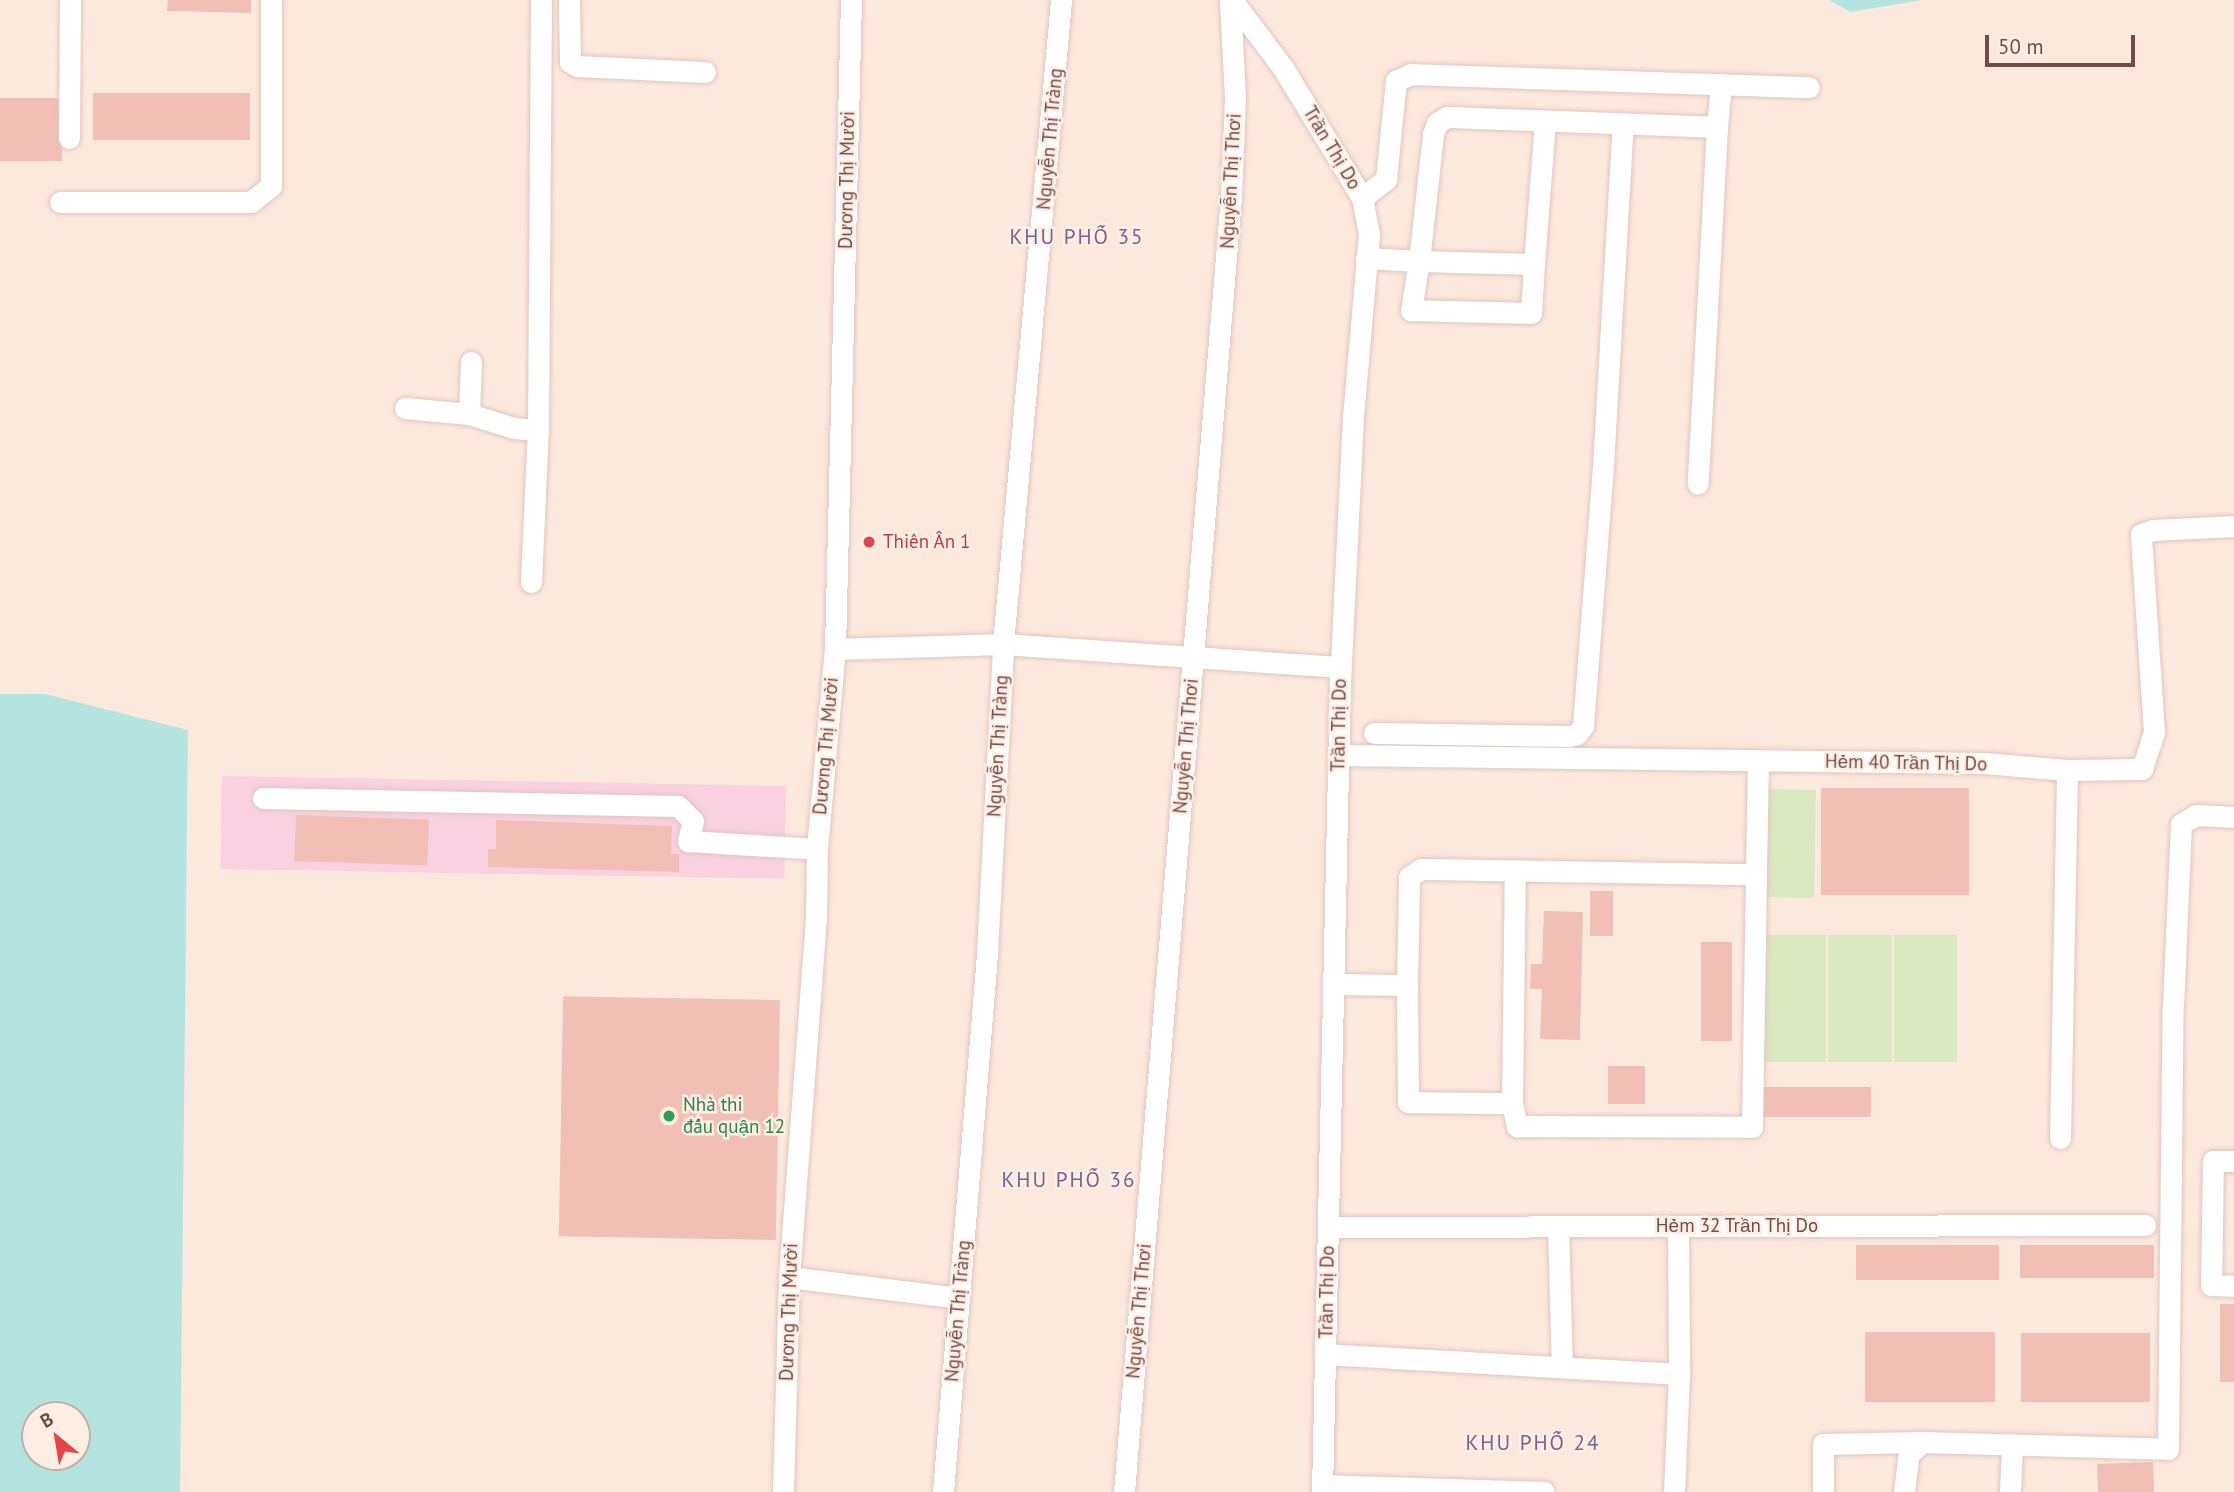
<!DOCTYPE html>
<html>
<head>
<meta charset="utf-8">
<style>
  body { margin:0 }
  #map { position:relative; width:2234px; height:1492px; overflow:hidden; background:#fce9de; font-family:"PT Sans",sans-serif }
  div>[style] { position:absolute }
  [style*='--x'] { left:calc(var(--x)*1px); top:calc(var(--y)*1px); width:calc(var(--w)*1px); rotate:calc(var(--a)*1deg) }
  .medical>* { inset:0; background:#f9d1e0; transform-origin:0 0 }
  .green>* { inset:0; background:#d9e8be; transform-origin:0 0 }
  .water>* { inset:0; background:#b4e4df }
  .building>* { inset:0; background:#f1bfb6; transform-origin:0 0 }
  .roads { filter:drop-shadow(0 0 2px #e1c5be) drop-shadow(0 0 2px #e1c5be) }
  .minor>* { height:21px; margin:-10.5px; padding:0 10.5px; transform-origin:10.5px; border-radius:10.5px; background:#fff }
  .dots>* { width:19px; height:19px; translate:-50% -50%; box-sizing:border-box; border:4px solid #ffeee4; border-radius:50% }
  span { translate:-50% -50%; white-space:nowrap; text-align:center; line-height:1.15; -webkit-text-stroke:5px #ffeee4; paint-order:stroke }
  .street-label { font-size:19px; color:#714c47 }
  .health-label { font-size:19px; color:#be3a42 }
  .left { translate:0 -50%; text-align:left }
  .leisure-label { font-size:19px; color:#27864d }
  .neighbourhood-label { font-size:21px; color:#776294; letter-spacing:2px }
  .north { position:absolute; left:21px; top:1401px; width:70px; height:70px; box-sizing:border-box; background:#ffeee4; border:2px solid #c6ada5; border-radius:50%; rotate:330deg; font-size:19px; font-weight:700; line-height:28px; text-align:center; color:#714c47 }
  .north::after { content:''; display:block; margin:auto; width:24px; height:32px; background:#e54346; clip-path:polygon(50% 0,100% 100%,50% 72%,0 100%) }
  .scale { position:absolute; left:1985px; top:35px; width:150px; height:32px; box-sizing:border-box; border:4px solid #714c47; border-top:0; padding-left:9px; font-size:21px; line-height:24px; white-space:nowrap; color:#714c47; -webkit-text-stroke:5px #ffeee4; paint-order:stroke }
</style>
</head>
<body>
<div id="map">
  <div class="medical">
    <div style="left:222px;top:776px;width:564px;height:93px;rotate:1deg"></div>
  </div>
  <div class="green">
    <div style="left:1768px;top:789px;width:48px;height:108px;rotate:1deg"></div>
    <div style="left:1762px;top:935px;width:64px;height:127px"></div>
    <div style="left:1828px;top:935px;width:64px;height:127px"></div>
    <div style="left:1894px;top:935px;width:63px;height:127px"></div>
  </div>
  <div class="water">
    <div style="clip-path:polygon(1829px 0,1922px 0,1851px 12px)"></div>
    <div style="clip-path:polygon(evenodd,0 694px,45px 694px,188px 730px,180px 1492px,0 1492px,0 694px,77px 1415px,77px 1457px,35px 1457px,35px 1415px,77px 1415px)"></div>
  </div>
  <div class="building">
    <div style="clip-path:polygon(168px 0,251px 0,251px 13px,167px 11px)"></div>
    <div style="left:250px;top:93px;width:47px;height:157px;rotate:90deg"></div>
    <div style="left:0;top:98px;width:62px;height:63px"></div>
    <div style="left:1821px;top:788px;width:148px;height:107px"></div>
    <div style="left:296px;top:815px;width:133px;height:46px;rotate:2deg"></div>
    <div style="clip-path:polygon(496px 820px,672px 826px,671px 854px,679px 854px,679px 872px,488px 867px,488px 849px,496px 849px)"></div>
    <div style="left:1590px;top:891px;width:23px;height:45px"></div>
    <div style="clip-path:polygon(1544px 911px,1583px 912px,1580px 1040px,1540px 1039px,1542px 989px,1530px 989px,1531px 964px,1542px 964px)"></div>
    <div style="left:1701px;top:942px;width:31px;height:99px"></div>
    <div style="left:780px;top:1000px;width:240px;height:217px;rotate:91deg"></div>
    <div style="left:1608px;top:1066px;width:37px;height:38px"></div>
    <div style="left:1763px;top:1087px;width:108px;height:30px"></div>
    <div style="left:1856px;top:1245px;width:143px;height:35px"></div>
    <div style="left:2154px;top:1245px;width:33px;height:134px;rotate:90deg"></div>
    <div style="left:2220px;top:1304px;width:14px;height:78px"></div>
    <div style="left:1865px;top:1332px;width:130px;height:70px"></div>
    <div style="left:2021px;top:1333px;width:129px;height:69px"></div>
    <div style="left:2153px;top:1462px;width:30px;height:56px;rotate:88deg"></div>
  </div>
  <div class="roads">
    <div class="minor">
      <div style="--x:569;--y:0;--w:62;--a:89.1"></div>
      <div style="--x:570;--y:62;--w:8;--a:30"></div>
      <div style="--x:577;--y:66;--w:128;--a:2.7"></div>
      <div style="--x:1232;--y:0;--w:85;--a:53.1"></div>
      <div style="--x:1283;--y:68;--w:152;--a:58.7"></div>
      <div style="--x:1362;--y:198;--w:37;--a:79"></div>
      <div style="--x:1369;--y:234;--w:184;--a:95"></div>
      <div style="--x:1353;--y:417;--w:263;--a:92.8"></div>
      <div style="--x:1340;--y:680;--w:812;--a:91.27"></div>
      <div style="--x:1717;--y:127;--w:43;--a:-84.7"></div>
      <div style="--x:69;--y:138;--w:138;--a:-89.6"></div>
      <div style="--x:1362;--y:198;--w:31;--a:-38"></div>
      <div style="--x:1386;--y:179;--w:99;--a:-84.2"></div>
      <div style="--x:1396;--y:81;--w:17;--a:-25"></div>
      <div style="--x:1411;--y:74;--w:398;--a:1.9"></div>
      <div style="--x:60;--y:202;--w:191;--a:0"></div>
      <div style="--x:251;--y:202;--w:26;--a:-39"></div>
      <div style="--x:271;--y:186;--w:186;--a:-90"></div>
      <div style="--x:1366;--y:258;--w:53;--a:3.2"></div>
      <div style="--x:1419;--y:261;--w:128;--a:-83.7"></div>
      <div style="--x:1433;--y:134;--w:12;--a:-70"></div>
      <div style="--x:1437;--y:123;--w:12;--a:-31"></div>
      <div style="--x:1447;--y:117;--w:270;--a:2.1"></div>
      <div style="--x:1717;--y:127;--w:357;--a:93.1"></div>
      <div style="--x:1534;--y:264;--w:115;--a:-178.5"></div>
      <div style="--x:1419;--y:261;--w:50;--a:99.3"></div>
      <div style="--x:1411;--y:310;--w:120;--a:1.4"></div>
      <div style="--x:1531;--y:313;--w:49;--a:-86.5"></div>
      <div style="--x:1534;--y:264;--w:143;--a:-85.6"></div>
      <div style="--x:405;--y:408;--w:64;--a:5.4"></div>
      <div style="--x:469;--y:414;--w:47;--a:17.3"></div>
      <div style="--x:514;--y:428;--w:24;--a:5"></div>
      <div style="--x:469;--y:414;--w:52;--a:-87.8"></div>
      <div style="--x:531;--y:582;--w:152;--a:-87.4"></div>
      <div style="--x:538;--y:430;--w:430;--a:-89.6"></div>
      <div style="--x:835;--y:649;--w:168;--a:-1.7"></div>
      <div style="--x:1003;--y:644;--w:338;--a:3.9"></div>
      <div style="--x:1374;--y:733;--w:195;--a:0.9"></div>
      <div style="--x:1569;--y:736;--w:8;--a:-14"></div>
      <div style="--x:1577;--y:734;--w:10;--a:-53"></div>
      <div style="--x:1583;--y:726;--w:261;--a:-85.6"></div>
      <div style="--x:1603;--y:466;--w:343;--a:-86.7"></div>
      <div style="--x:1338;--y:755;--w:646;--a:0.71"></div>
      <div style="--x:1984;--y:763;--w:83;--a:4.8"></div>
      <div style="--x:2067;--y:770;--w:75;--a:-0.8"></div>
      <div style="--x:2142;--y:769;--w:39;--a:-72"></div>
      <div style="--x:2154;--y:732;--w:198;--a:-93.8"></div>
      <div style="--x:2141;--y:534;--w:13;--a:-18"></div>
      <div style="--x:2153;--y:530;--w:81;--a:-2.8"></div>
      <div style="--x:263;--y:798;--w:415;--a:1.1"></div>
      <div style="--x:678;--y:806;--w:21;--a:45"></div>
      <div style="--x:693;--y:821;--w:21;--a:104"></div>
      <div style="--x:688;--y:841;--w:129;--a:3.5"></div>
      <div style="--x:1333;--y:984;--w:74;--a:0.8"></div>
      <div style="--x:1407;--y:985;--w:108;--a:-88.9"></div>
      <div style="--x:1409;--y:877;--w:14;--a:-34"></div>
      <div style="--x:1421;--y:869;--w:335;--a:0.9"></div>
      <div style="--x:1756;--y:874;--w:112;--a:-89"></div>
      <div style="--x:1407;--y:985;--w:117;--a:89.5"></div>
      <div style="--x:1408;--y:1102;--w:104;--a:0.6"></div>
      <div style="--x:1512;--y:1103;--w:233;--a:-89.3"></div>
      <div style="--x:1512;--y:1103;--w:24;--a:78"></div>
      <div style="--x:1517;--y:1126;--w:235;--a:0.2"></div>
      <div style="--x:1752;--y:1127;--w:253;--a:-89.1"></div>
      <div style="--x:2060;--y:1138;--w:368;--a:-88.9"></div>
      <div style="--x:2234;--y:1161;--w:21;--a:180"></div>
      <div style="--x:2213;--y:1161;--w:124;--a:90.9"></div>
      <div style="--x:2211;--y:1285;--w:23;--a:2"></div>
      <div style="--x:1328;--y:1227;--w:817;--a:-0.14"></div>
      <div style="--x:1558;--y:1227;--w:139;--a:88.4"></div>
      <div style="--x:1678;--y:1227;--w:147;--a:89.6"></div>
      <div style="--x:789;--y:1277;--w:171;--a:7"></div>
      <div style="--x:1325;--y:1354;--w:355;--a:3.2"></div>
      <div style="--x:1679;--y:1374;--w:118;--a:92.4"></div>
      <div style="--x:1322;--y:1485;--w:222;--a:1.8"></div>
      <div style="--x:783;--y:1492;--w:215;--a:-88.4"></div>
      <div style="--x:789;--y:1277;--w:359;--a:-85.7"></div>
      <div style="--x:816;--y:919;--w:70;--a:-89.2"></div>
      <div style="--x:817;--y:849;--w:201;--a:-84.9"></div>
      <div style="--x:835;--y:649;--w:649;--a:-88.59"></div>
      <div style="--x:943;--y:1492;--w:540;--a:-85.32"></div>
      <div style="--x:987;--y:954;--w:310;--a:-87"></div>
      <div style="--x:1003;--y:644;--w:647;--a:-84.85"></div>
      <div style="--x:1124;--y:1492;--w:1299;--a:-85.28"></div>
      <div style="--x:1231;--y:197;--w:100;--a:-87.7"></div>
      <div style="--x:1235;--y:97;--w:97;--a:-93"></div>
      <div style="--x:1823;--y:1492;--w:48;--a:-90"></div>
      <div style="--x:1823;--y:1444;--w:99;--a:-1.2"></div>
      <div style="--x:1904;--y:1492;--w:38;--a:-83"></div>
      <div style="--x:1909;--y:1454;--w:18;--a:-43"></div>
      <div style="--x:1922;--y:1442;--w:246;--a:1.6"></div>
      <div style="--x:2168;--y:1449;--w:443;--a:-89.4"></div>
      <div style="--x:2173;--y:1006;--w:182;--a:-87.5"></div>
      <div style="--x:2181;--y:824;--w:17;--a:-31"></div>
      <div style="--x:2196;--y:815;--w:38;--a:3"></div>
      <div style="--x:2010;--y:1492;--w:48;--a:-87.6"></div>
    </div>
  </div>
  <div class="dots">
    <div style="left:869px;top:542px;background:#e0444e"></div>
    <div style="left:669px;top:1116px;background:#2e9e5b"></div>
  </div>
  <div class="street-label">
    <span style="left:1050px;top:139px;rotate:-85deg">Nguyễn Thị Tràng</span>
    <span style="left:1332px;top:148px;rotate:59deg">Trần Thị Do</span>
    <span style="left:847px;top:180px;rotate:-89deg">Dương Thị Mười</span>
    <span style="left:1231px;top:181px;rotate:-87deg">Nguyễn Thị Thơi</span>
    <span style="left:1339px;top:725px;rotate:-89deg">Trần Thị Do</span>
    <span style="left:826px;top:746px;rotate:-85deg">Dương Thị Mười</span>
    <span style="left:998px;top:746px;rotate:-87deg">Nguyễn Thị Tràng</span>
    <span style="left:1186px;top:746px;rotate:-85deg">Nguyễn Thị Thơi</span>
    <span style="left:1906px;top:763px;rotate:1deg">Hẻm 40 Trần Thị Do</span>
    <span style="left:1737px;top:1226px">Hẻm 32 Trần Thị Do</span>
    <span style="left:1327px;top:1292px;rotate:-89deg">Trần Thị Do</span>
    <span style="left:958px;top:1311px;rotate:-85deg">Nguyễn Thị Tràng</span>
    <span style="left:1139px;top:1311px;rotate:-85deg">Nguyễn Thị Thơi</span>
    <span style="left:789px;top:1312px;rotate:-88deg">Dương Thị Mười</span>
  </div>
  <div class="health-label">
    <span class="left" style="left:883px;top:542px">Thiên Ân 1</span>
  </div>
  <div class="leisure-label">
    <span class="left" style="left:683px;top:1116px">Nhà thi<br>đấu quận 12</span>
  </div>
  <div class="neighbourhood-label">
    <span style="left:1077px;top:237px">KHU PHỐ 35</span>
    <span style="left:1069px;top:1180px">KHU PHỐ 36</span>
    <span style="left:1533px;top:1443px">KHU PHỐ 24</span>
  </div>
  <div class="north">B</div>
  <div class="scale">50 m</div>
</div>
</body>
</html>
